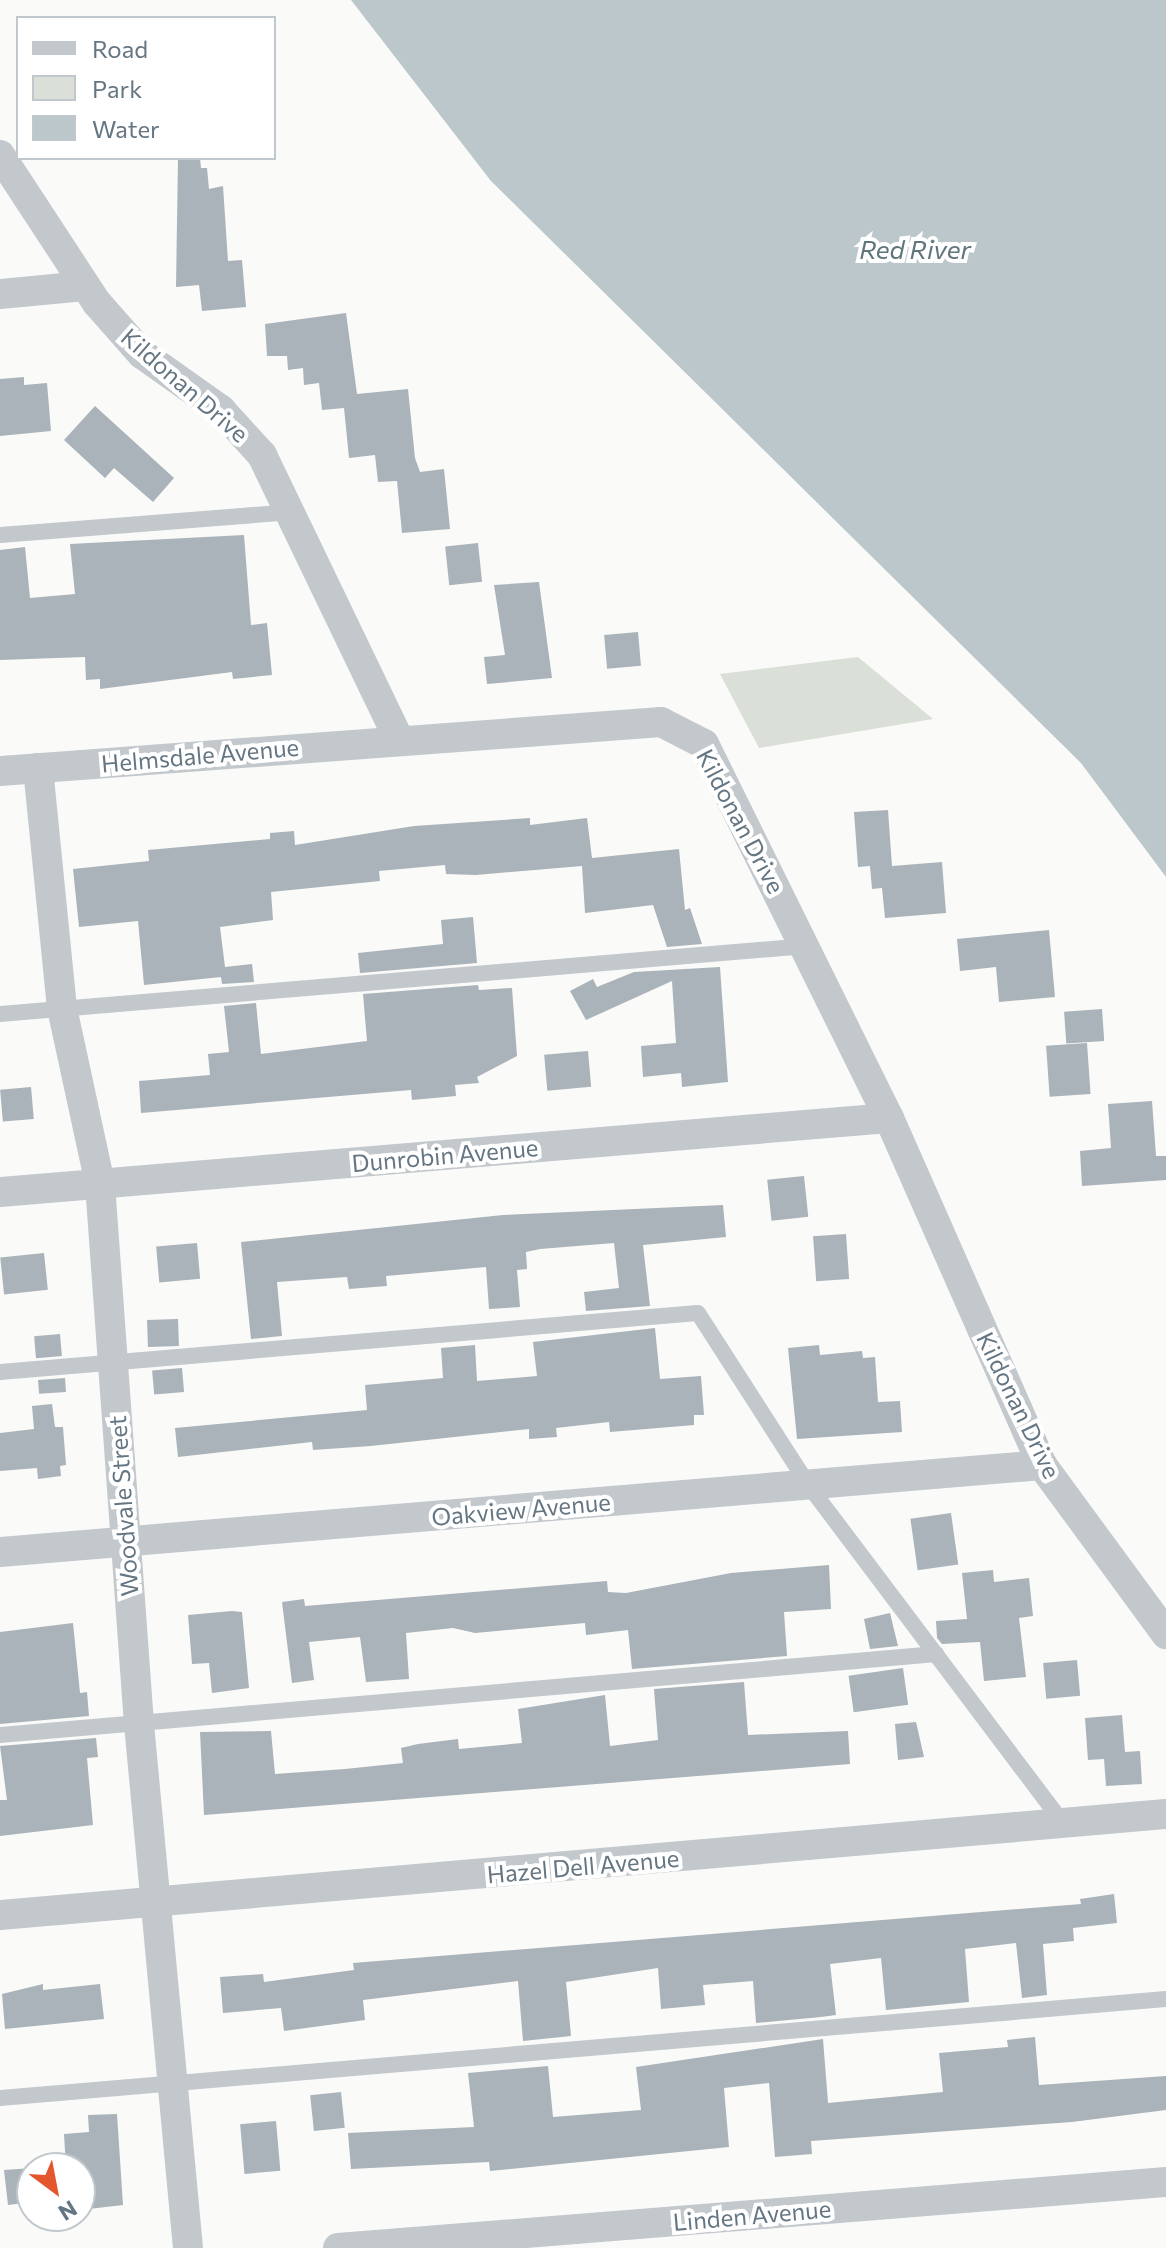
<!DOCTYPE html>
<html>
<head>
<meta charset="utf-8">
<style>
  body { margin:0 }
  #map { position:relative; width:1166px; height:2248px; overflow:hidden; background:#fafaf8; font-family:Commissioner,sans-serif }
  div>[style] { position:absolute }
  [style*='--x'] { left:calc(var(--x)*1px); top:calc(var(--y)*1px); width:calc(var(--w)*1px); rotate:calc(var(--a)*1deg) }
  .green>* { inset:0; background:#dadfd7 }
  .water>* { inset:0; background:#bbc7cb }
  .building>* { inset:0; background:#aab3b9; transform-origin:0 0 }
  .lane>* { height:16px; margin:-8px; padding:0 8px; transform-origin:8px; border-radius:8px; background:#c3c8cc }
  .street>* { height:30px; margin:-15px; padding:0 15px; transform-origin:15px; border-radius:15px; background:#c3c8cc }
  span { translate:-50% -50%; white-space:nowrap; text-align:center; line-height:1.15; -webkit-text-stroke:8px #fff; paint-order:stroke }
  .street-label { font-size:24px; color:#657683 }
  .water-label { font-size:26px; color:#60757c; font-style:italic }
  .legend { position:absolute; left:16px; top:16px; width:260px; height:144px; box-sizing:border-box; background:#fff; border:2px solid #c1c8cd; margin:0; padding:10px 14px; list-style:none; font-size:24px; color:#657683 }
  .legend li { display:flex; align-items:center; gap:16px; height:40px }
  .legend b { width:40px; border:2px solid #c1c8cd }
  .north { position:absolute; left:16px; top:2152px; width:80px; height:80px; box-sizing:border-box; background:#fff; border:2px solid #c1c8cd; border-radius:50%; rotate:148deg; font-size:22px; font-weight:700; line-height:32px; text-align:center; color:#657683 }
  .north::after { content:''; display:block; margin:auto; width:28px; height:36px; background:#e4572e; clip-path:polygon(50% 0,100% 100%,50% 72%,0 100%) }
</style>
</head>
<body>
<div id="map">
  <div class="green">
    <div style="clip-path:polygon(858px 657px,933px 719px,759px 748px,720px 674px)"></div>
  </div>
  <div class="water">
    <div style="clip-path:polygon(351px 0,1166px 0,1166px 877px,1081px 763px,491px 181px)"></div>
  </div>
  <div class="building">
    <div style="clip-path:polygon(178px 158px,200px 158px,201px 168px,207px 168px,209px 189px,223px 186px,228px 261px,242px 260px,246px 307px,202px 311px,199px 285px,176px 287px)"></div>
    <div style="clip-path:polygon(346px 313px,357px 394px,408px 389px,415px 458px,420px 472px,444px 469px,450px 529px,402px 533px,397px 481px,378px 482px,375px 455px,349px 458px,344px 408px,322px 410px,319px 383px,304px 385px,303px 368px,288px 370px,287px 356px,267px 356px,265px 324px)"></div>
    <div style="clip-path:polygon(24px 377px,24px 385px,47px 383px,51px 431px,0 436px,0 379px)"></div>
    <div style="clip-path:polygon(95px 406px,174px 478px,153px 502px,114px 468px,105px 478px,64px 440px)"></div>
    <div style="clip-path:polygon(244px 535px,251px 625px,267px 623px,272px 675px,233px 679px,232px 672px,100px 689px,100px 679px,86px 680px,85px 657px,0 660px,0 550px,25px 547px,30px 598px,75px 594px,70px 544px)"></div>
    <div style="left:478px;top:543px;width:39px;height:33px;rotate:84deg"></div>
    <div style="clip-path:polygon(539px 582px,552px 678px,487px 684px,484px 657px,505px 655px,494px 585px)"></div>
    <div style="left:638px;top:632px;width:34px;height:34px;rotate:85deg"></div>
    <div style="clip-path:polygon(888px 810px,892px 866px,942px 862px,946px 913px,885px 918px,882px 888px,872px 889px,870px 866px,858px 867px,854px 812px)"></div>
    <div style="clip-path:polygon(530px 818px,530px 825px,587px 818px,592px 858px,679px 849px,685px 910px,690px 908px,702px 944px,667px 947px,653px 905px,585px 913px,582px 866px,476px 875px,446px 874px,445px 865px,379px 871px,380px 881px,271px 892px,273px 920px,220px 927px,225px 967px,252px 964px,254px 982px,222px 984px,221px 977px,144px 985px,138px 921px,79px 927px,73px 869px,149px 861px,148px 850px,270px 839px,270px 833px,294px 831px,295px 845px,414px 826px)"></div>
    <div style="clip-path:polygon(473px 917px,477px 963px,360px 973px,358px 953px,443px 944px,441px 920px)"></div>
    <div style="clip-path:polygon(1049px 930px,1055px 997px,999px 1002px,996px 967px,960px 971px,957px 939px)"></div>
    <div style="clip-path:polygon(720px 967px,728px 1082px,682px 1087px,681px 1073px,643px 1077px,641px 1046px,676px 1043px,672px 981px,586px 1020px,570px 991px,593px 979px,597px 987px,634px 972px)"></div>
    <div style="clip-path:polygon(478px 985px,479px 990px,512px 988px,517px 1056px,477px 1077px,479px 1083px,455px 1085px,456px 1096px,412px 1100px,411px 1090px,141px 1113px,139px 1081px,210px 1075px,208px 1054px,229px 1052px,224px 1006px,256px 1003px,261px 1054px,367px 1041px,363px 994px)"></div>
    <div style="left:1102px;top:1009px;width:32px;height:38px;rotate:86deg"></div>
    <div style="left:1087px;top:1043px;width:51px;height:41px;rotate:86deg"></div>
    <div style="left:588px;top:1051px;width:36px;height:44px;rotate:85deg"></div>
    <div style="left:31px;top:1087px;width:32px;height:31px;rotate:85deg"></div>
    <div style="clip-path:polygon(1152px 1101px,1156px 1156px,1166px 1156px,1166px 1180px,1082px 1186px,1080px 1151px,1111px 1148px,1108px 1104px)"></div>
    <div style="left:804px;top:1176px;width:41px;height:37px;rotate:84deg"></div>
    <div style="clip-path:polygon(723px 1205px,726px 1237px,643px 1245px,650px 1306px,586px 1311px,584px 1292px,619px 1288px,614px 1243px,540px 1249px,526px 1252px,527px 1269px,517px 1270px,520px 1307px,489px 1309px,486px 1267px,386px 1276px,387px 1286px,349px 1289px,347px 1277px,277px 1282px,282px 1336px,251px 1339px,241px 1242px,503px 1215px)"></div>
    <div style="left:846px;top:1234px;width:45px;height:33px;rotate:86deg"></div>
    <div style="left:197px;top:1243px;width:36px;height:41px;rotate:85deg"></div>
    <div style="left:44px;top:1253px;width:37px;height:44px;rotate:84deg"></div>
    <div style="left:178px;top:1319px;width:27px;height:31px;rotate:88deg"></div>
    <div style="clip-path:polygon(655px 1328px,660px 1379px,701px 1376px,704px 1415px,694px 1415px,694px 1425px,610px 1432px,609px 1422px,556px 1428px,557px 1437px,529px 1439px,529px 1429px,371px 1446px,313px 1450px,312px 1442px,178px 1457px,175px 1428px,367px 1410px,365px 1385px,443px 1378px,441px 1348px,475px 1345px,477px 1381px,537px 1376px,533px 1342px)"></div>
    <div style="left:60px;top:1334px;width:22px;height:26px;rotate:85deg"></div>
    <div style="clip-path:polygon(819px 1345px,820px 1355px,862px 1351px,863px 1358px,875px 1357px,878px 1402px,900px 1401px,902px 1432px,797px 1439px,788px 1348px)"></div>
    <div style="left:182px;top:1368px;width:24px;height:30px;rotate:85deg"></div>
    <div style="left:65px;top:1378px;width:14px;height:27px;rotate:86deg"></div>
    <div style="clip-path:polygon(52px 1404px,55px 1427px,63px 1427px,66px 1465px,60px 1466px,61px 1476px,38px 1479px,37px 1468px,0 1471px,0 1433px,34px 1429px,32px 1406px)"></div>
    <div style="left:951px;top:1513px;width:52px;height:41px;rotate:82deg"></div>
    <div style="clip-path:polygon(829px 1565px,831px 1609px,784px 1612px,787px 1656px,632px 1669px,628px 1630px,586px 1635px,585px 1623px,475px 1633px,453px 1628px,406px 1633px,409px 1679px,366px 1682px,360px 1637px,309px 1642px,314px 1680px,292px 1683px,282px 1602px,304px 1599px,305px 1606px,607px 1581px,608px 1592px,626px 1593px,731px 1573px)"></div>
    <div style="clip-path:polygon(993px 1570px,994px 1582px,1029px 1578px,1033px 1616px,1019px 1618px,1026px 1677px,984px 1681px,980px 1642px,942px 1644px,937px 1638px,936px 1621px,967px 1619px,962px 1573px)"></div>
    <div style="clip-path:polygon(232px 1611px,242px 1612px,249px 1688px,212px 1693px,209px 1663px,192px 1664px,188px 1615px)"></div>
    <div style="clip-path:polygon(890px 1613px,898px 1646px,870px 1649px,864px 1619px)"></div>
    <div style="clip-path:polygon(73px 1623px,80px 1693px,87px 1692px,89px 1716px,0 1724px,0 1632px)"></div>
    <div style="left:1077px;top:1660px;width:36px;height:34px;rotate:85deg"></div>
    <div style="left:903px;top:1668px;width:37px;height:55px;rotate:82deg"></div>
    <div style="clip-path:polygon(744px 1682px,748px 1735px,848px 1731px,850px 1764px,204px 1815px,200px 1732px,271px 1731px,275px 1774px,345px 1769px,403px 1763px,401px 1748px,418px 1744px,458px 1739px,459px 1749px,522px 1743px,518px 1709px,605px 1695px,610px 1746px,658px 1740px,654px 1689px)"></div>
    <div style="clip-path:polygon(1122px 1715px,1125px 1752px,1140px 1751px,1142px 1784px,1106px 1786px,1104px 1759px,1088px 1760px,1085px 1718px)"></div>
    <div style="clip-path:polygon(916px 1722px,924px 1757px,898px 1760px,895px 1724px)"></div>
    <div style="clip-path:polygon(96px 1738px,98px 1757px,87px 1758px,93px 1825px,0 1836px,0 1800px,7px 1800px,0 1746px)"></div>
    <div style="clip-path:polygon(1114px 1894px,1117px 1923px,1073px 1928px,1074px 1941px,1043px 1944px,1047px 1995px,1022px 1998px,1016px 1943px,965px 1949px,969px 2002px,886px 2010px,881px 1958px,830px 1964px,836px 2015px,821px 2017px,756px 2023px,753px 1981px,703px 1985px,705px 2005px,661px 2009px,658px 1968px,566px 1982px,571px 2036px,523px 2041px,518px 1981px,363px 2000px,365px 2020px,284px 2031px,281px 2008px,223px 2013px,220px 1977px,263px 1974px,264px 1982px,354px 1970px,353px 1963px,1081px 1904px,1080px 1899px)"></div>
    <div style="clip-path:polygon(43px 1984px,43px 1990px,100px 1984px,104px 2019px,5px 2029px,2px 1994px)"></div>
    <div style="clip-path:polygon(1035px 2037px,1039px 2085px,1166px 2076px,1166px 2110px,1072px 2122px,811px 2141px,812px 2154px,775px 2157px,769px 2083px,724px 2088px,729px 2147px,490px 2171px,489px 2162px,351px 2169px,348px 2133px,474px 2127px,468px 2073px,548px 2066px,553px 2117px,641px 2110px,636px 2067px,823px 2039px,828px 2103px,943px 2092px,939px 2053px,1008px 2047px,1007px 2040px)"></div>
    <div style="left:341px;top:2092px;width:36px;height:31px;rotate:84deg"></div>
    <div style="clip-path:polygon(117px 2114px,123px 2205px,80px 2210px,80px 2168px,66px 2168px,64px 2134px,89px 2132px,88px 2115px)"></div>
    <div style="left:276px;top:2121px;width:50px;height:36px;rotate:85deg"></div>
    <div style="clip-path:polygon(32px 2168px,32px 2202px,8px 2205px,4px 2170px)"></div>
  </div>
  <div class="lane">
    <div style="--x:0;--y:535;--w:293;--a:-4.5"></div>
    <div style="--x:0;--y:1014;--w:810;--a:-4.82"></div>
    <div style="--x:0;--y:1372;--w:700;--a:-4.83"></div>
    <div style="--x:698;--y:1313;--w:206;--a:57.3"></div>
    <div style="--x:809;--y:1486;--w:423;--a:53"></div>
    <div style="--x:0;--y:1735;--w:940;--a:-4.94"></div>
    <div style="--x:0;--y:2098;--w:1170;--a:-4.85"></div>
  </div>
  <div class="street">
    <div style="--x:0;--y:155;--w:177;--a:56.8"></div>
    <div style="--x:97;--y:303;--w:68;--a:48.6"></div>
    <div style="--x:142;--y:354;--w:97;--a:35.3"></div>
    <div style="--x:221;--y:410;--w:61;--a:47.7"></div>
    <div style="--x:262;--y:455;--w:316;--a:64.3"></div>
    <div style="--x:0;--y:294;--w:85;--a:-5.4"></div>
    <div style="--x:38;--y:768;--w:241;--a:84.3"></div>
    <div style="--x:62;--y:1008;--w:180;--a:77.8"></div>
    <div style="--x:100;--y:1184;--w:541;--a:85.87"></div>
    <div style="--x:139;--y:1724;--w:526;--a:84.66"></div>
    <div style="--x:0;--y:771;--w:663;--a:-4.24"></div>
    <div style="--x:661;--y:722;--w:48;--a:27.1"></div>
    <div style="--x:704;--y:744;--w:417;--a:63.7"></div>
    <div style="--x:889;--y:1118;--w:379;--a:66.2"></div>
    <div style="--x:1042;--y:1465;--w:210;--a:53.7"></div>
    <div style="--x:0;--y:1192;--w:892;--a:-4.76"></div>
    <div style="--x:0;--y:1552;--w:1046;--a:-4.77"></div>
    <div style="--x:0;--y:1915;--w:1170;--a:-4.95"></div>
    <div style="--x:338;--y:2248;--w:831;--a:-4.56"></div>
  </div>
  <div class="street-label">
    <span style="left:185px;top:385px;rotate:41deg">Kildonan Drive</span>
    <span style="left:200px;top:755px;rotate:-5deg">Helmsdale Avenue</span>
    <span style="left:741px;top:821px;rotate:62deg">Kildonan Drive</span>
    <span style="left:445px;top:1155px;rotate:-5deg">Dunrobin Avenue</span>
    <span style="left:1019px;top:1405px;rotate:64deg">Kildonan Drive</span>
    <span style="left:123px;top:1506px;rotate:-94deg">Woodvale Street</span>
    <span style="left:521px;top:1509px;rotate:-5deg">Oakview Avenue</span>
    <span style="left:583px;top:1866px;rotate:-5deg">Hazel Dell Avenue</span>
    <span style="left:752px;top:2215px;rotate:-5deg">Linden Avenue</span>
  </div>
  <div class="water-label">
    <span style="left:915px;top:249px">Red River</span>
  </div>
  <ul class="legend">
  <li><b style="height:10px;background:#c3c8cc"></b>Road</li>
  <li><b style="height:22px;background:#dadfd7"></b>Park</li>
  <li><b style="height:22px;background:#bbc7cb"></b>Water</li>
  </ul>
  <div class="north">N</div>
</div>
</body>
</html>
